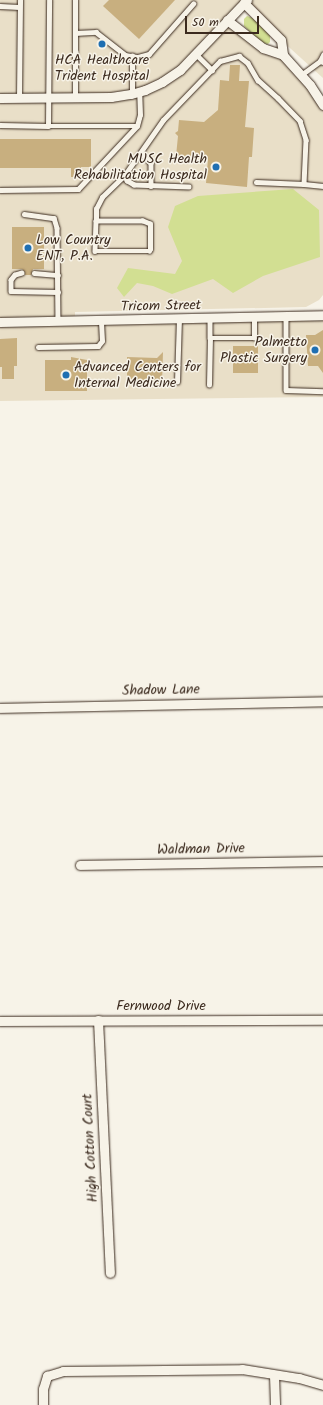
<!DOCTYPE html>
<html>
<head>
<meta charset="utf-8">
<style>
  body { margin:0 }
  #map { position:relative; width:323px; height:1405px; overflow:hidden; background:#f7f3e8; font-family:Kalam,sans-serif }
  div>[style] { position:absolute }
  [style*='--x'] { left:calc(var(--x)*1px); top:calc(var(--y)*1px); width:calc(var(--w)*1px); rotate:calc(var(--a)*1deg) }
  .built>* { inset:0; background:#e9dfc8 }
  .green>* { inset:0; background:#d2df92 }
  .building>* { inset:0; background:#c8af7f; transform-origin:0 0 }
  .roads { filter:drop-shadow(0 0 1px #3b2a1e) drop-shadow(0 0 1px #3b2a1e) }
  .lane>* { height:4.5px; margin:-2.25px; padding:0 2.25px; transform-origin:2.25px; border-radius:2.25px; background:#f7f3e8 }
  .street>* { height:9px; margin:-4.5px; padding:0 4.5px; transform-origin:4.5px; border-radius:4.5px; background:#f7f3e8 }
  .dots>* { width:11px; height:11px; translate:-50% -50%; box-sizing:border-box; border:2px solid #f7f3e8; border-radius:50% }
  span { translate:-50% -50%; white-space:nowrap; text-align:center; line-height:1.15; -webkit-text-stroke:3px #f7f3e8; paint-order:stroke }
  .poi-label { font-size:14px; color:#3b2a1e }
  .right { translate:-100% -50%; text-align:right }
  .left { translate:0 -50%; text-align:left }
  .street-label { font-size:14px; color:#3b2a1e }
  .scale { position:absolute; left:185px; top:16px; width:74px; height:18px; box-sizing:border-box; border:2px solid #3b2a1e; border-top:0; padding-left:5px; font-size:12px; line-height:14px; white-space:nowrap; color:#3b2a1e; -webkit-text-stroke:3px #f7f3e8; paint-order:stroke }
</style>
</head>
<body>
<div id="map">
  <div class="built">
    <div style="clip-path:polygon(0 0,323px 0,323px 78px,280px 39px,244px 3px,227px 20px,263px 48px,283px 55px,323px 105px,323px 295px,319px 300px,306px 307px,75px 312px,75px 321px,323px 315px,323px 397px,0 401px)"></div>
  </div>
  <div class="green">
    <div style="clip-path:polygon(247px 16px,253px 18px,270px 35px,270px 42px,268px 44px,262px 43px,244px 26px,244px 19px)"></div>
    <div style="clip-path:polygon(293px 189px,319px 210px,320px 257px,263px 276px,233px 293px,213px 279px,172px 294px,153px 286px,137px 283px,124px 297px,117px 288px,128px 268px,175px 274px,182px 261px,168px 227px,175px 206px,198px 196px)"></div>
  </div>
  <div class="building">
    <div style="clip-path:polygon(109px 0,175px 0,139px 39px,103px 6px)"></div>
    <div style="clip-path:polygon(230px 65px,240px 65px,239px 81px,249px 81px,245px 127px,254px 128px,252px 157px,249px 157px,247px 187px,206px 183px,208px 159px,176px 156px,178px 136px,175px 133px,178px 131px,179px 120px,204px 122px,218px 110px,220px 80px,229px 81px)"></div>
    <div style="clip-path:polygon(0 139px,91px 139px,91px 167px,81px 167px,81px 177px,71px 177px,71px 168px,0 168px)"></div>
    <div style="clip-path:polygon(12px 227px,44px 227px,44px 269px,33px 269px,31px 275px,25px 275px,25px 272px,22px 269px,12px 269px)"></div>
    <div style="clip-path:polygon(323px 330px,323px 373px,318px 366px,308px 366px,306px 335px,315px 335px)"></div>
    <div style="clip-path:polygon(17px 338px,17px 366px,14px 366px,14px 379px,2px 379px,2px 367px,0 367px,0 339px)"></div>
    <div style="left:233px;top:346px;width:25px;height:27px"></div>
    <div style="clip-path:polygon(163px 352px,162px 384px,127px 384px,127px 357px,157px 358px)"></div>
    <div style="clip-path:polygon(71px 357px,87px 360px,87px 391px,45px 391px,45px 360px,71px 360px)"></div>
  </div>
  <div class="roads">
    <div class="lane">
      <div style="--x:0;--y:6;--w:19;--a:3"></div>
      <div style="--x:75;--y:33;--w:21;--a:-3"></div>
      <div style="--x:96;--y:32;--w:37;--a:38"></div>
      <div style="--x:125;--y:55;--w:13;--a:9"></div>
      <div style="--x:138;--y:57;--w:11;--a:-15"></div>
      <div style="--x:149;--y:54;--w:67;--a:-48.7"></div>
      <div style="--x:196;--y:54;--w:23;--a:45"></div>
      <div style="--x:320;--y:61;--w:7;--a:-63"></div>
      <div style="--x:301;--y:75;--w:24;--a:-36"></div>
      <div style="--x:320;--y:61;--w:3;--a:18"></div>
      <div style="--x:132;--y:94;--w:38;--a:-90"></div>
      <div style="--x:19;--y:98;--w:98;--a:-89.4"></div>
      <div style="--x:75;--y:98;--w:98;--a:-90"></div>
      <div style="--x:0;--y:125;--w:48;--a:1.2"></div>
      <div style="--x:48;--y:126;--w:126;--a:-89.5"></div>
      <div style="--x:48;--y:126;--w:89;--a:0"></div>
      <div style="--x:141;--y:153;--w:14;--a:45"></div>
      <div style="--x:151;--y:163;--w:23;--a:90"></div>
      <div style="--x:256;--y:182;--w:48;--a:2.4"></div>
      <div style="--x:189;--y:187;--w:55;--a:-177.9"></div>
      <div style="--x:134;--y:185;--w:8;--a:-150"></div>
      <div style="--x:127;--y:181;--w:6;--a:-121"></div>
      <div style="--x:124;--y:176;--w:68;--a:-55.1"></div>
      <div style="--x:163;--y:120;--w:82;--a:-46"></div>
      <div style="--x:220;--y:61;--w:20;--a:-15"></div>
      <div style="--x:239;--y:56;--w:11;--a:38"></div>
      <div style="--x:248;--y:63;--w:20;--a:60"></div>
      <div style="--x:258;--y:80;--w:27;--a:42"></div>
      <div style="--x:278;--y:98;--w:32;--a:46"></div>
      <div style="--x:300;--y:121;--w:20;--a:72"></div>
      <div style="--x:306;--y:140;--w:44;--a:92.6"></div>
      <div style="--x:304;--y:184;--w:19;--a:6"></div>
      <div style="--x:0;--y:190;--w:78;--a:-0.7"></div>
      <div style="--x:78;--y:189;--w:86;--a:-46.9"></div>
      <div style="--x:137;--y:126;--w:11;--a:-75"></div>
      <div style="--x:140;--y:115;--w:23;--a:-92"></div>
      <div style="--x:24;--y:214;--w:30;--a:8"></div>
      <div style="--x:54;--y:218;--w:10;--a:73"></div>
      <div style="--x:57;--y:228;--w:94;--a:89.4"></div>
      <div style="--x:96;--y:221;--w:30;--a:92"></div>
      <div style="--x:95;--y:251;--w:54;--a:0"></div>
      <div style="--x:149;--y:251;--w:2;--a:-63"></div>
      <div style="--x:150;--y:249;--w:25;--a:-90"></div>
      <div style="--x:150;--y:224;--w:8;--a:-157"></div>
      <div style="--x:143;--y:221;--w:47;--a:180"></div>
      <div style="--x:96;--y:221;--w:12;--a:-90"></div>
      <div style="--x:96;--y:209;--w:13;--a:-63"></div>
      <div style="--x:102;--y:197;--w:30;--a:-44"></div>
      <div style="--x:22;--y:273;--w:7;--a:164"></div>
      <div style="--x:15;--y:275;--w:6;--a:129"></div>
      <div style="--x:11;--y:280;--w:11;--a:90"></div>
      <div style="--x:11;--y:291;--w:47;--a:1.2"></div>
      <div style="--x:34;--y:273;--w:24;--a:5"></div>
      <div style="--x:286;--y:317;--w:73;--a:90"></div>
      <div style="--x:286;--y:390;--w:37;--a:2"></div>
      <div style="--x:210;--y:319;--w:19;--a:90"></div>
      <div style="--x:210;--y:338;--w:44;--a:0"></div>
      <div style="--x:254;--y:338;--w:20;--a:-90"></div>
      <div style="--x:38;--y:347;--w:60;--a:-1"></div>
      <div style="--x:98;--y:346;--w:6;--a:-51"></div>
      <div style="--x:102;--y:341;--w:20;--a:-93"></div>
      <div style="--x:177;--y:382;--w:63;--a:-88.2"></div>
      <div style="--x:209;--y:385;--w:47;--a:-88.8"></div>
    </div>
    <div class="street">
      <div style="--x:244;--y:3;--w:52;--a:45"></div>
      <div style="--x:281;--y:40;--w:15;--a:82"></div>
      <div style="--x:227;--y:20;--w:46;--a:37.9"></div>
      <div style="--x:263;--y:48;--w:21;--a:19"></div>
      <div style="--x:283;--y:55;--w:40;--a:48"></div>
      <div style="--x:310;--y:85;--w:24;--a:57"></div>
      <div style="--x:0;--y:98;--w:111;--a:-0.5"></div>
      <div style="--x:111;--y:97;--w:20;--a:-9"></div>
      <div style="--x:131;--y:94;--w:15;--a:-16"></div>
      <div style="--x:145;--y:90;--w:19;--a:-25"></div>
      <div style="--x:162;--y:82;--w:22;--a:-34"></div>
      <div style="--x:180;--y:70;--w:97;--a:-46.3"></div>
      <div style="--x:0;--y:322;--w:323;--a:-1.2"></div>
      <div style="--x:0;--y:708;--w:323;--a:-1.2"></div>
      <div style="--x:80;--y:865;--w:243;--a:-0.9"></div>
      <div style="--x:98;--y:1020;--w:253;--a:87.3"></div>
      <div style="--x:0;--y:1021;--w:323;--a:-0.2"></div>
      <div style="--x:274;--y:1375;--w:30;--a:88"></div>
      <div style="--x:43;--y:1405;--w:16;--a:-90"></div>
      <div style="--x:43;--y:1389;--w:14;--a:-73"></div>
      <div style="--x:47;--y:1376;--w:17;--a:-17"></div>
      <div style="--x:63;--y:1371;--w:179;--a:-0.6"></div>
      <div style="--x:242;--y:1369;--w:58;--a:9"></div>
      <div style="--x:299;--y:1378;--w:25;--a:16"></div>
    </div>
  </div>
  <div class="dots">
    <div style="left:102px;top:44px;background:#1f6fb2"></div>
    <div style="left:216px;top:167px;background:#1f6fb2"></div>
    <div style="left:28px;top:248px;background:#1f6fb2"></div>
    <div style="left:315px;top:350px;background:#1f6fb2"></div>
    <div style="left:66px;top:375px;background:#1f6fb2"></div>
  </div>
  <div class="poi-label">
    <span style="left:102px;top:68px">HCA Healthcare<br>Trident Hospital</span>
    <span class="right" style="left:207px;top:167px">MUSC Health<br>Rehabilitation Hospital</span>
    <span class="left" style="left:36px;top:248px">Low Country<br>ENT, P.A.</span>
    <span class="right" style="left:307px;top:350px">Palmetto<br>Plastic Surgery</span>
    <span class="left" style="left:74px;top:375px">Advanced Centers for<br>Internal Medicine</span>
  </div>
  <div class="street-label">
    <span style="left:161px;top:306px;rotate:-1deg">Tricom Street</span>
    <span style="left:161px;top:690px;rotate:-1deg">Shadow Lane</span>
    <span style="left:201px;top:849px;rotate:-1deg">Waldman Drive</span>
    <span style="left:161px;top:1006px">Fernwood Drive</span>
    <span style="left:90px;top:1148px;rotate:-93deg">High Cotton Court</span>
  </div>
  <div class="scale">50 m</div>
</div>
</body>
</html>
